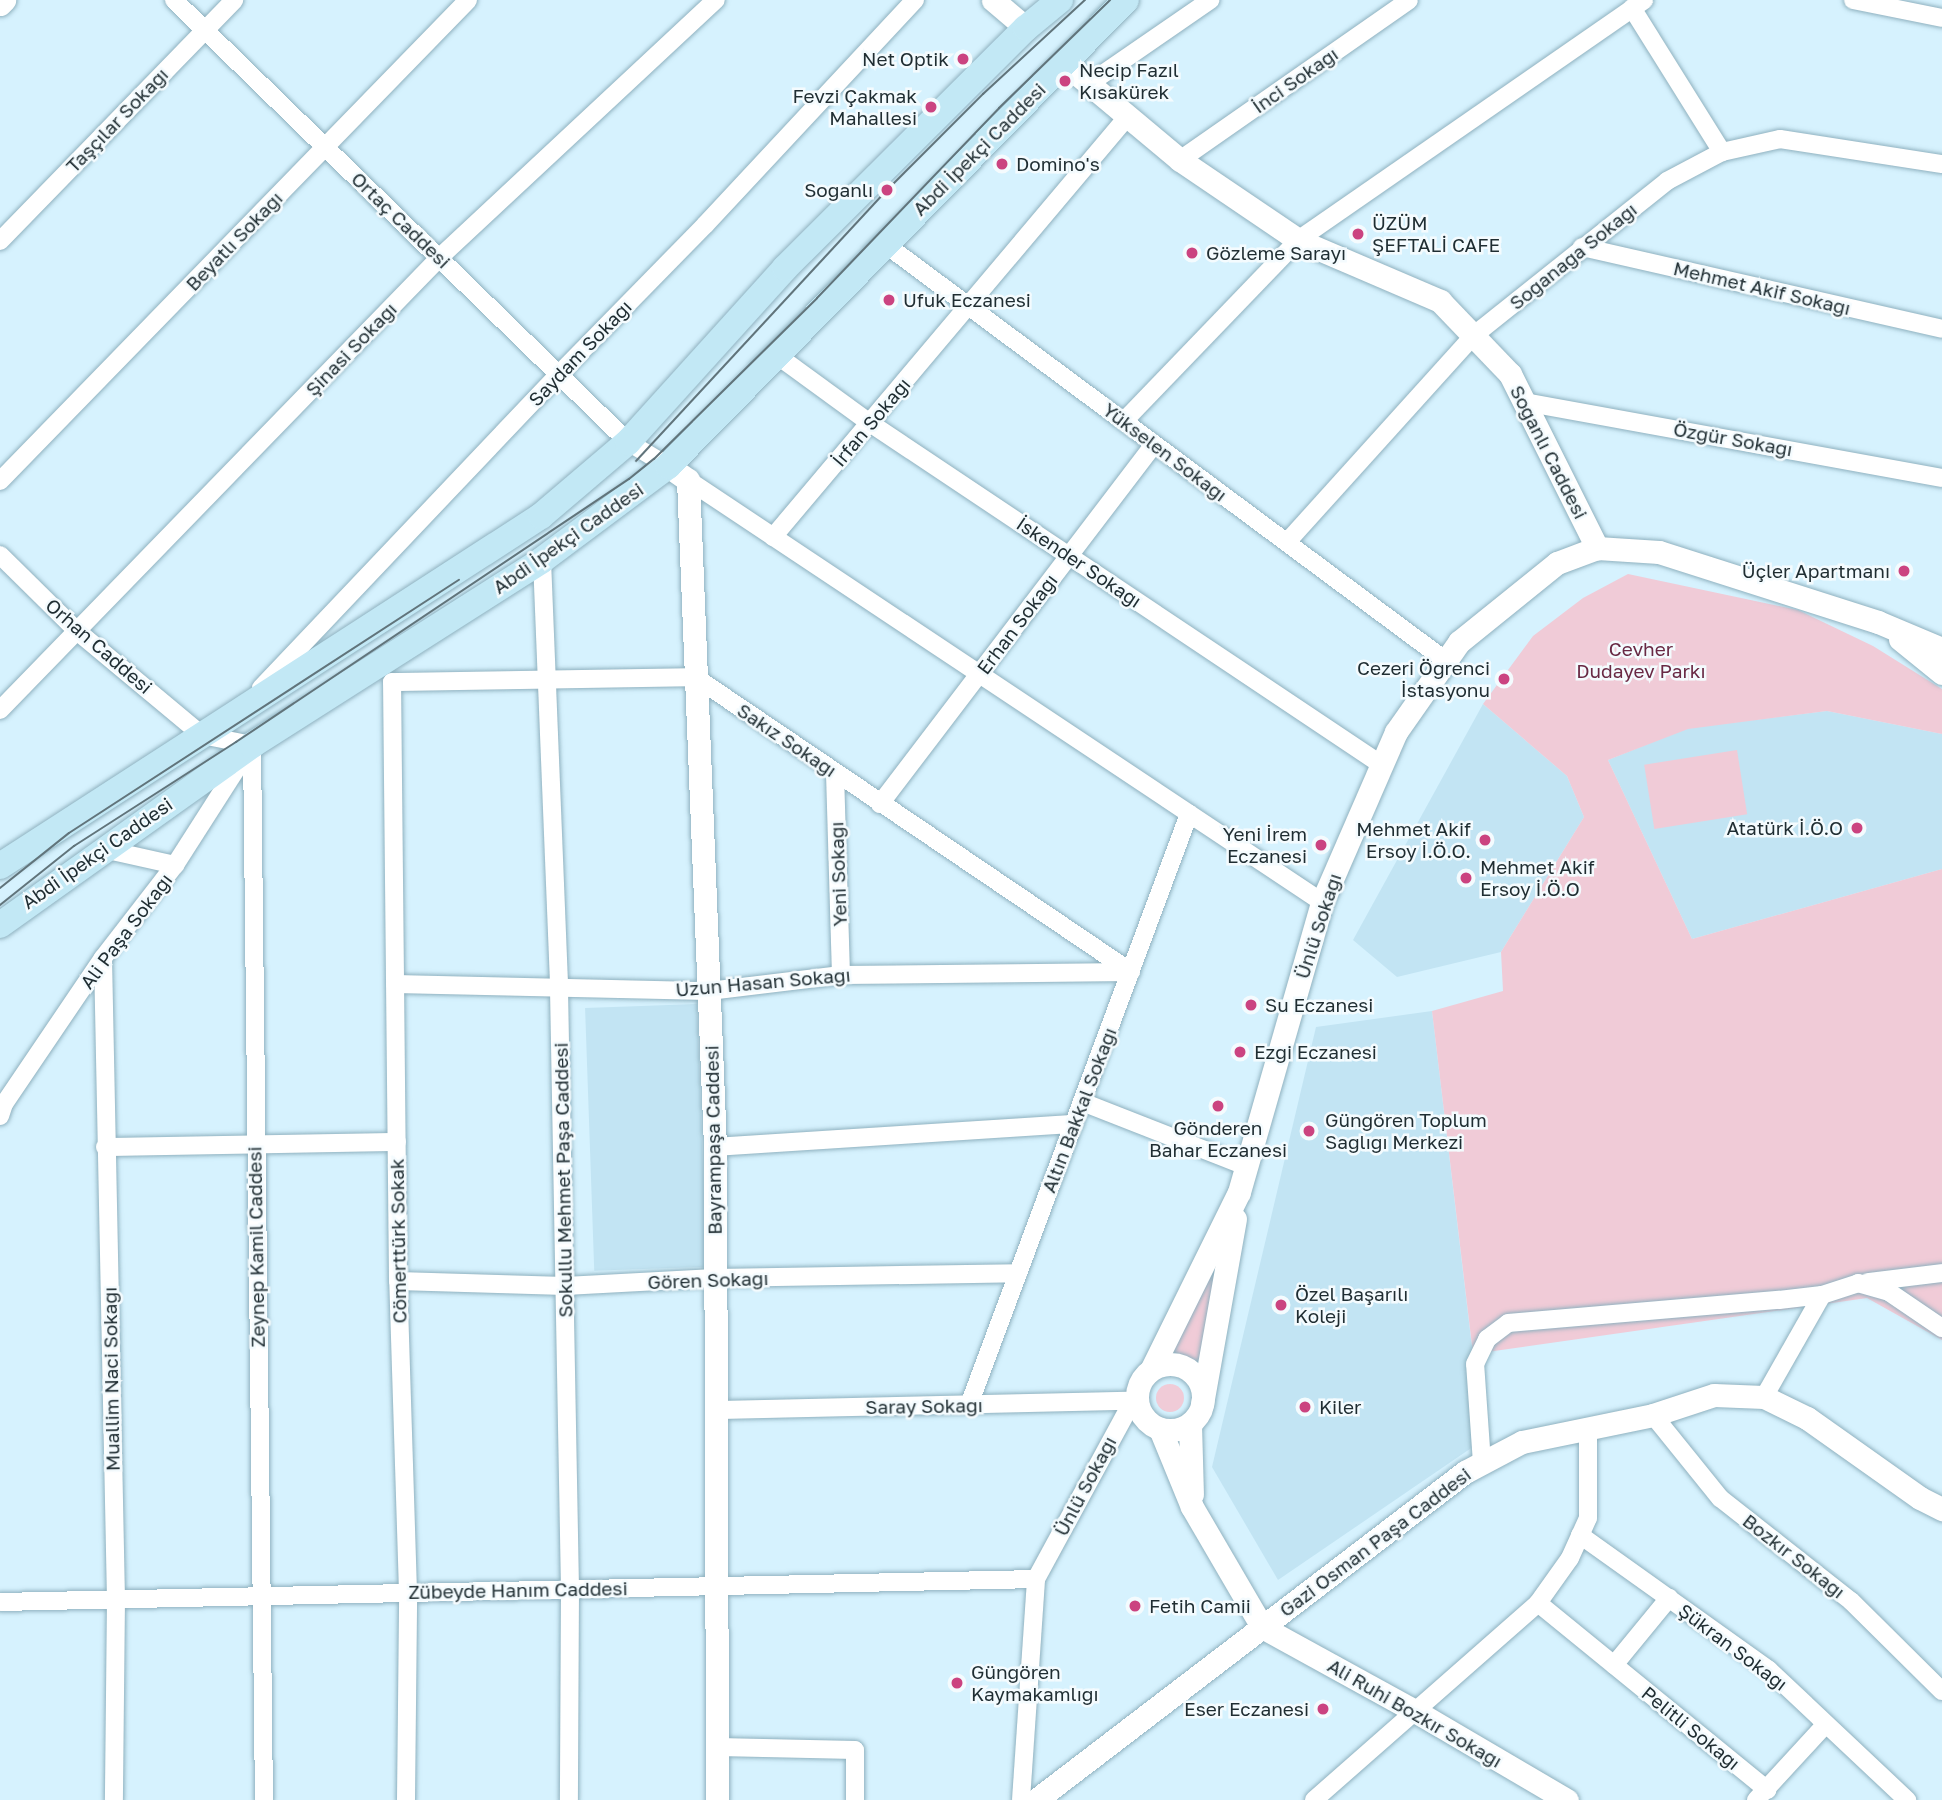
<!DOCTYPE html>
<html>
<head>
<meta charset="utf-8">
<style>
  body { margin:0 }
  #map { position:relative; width:1942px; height:1800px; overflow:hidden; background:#d6f2fe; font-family:"Golos Text",sans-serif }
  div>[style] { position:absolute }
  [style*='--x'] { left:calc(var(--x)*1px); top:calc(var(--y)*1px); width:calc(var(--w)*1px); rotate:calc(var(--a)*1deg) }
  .built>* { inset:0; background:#c2e4f3; transform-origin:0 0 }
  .green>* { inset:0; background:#f0cbd7; transform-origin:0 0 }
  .round { border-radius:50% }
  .roads { filter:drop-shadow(0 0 2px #8fb1bf) drop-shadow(0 0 2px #8fb1bf) }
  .minor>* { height:18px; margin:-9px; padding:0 9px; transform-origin:9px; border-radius:9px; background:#fff }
  .tertiary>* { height:23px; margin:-11.5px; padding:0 11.5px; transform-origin:11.5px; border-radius:11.5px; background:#fff }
  .tertiary>.ring { margin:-11.5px; padding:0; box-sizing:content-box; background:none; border:23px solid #fff; border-radius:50% }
  .secondary>* { height:26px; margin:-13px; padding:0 13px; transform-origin:13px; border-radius:13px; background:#c2e8f5 }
  .tram>* { height:2px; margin:-1px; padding:0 1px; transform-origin:1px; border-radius:1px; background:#61747b }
  .dots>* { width:19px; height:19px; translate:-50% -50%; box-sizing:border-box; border:4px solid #f4fbfe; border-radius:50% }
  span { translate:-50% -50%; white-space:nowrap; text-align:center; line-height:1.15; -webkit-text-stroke:5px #f4fbfe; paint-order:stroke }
  .poi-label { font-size:19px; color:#1f2d32 }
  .right { translate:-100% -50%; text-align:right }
  .left { translate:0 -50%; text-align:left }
  .street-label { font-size:19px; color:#1f2d32 }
  .park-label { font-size:19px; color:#692944 }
</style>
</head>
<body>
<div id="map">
  <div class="built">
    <div style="clip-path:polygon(1483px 704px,1567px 776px,1584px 817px,1501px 952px,1397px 977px,1353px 940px)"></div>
    <div style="clip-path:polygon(1827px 711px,1942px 734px,1942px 869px,1692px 939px,1608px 760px,1688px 728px)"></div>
    <div style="left:697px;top:1004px;width:263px;height:112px;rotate:88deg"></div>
    <div style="clip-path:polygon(1432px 1011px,1483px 1440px,1278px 1580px,1212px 1467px,1316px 1027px)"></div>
  </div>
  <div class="green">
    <div style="clip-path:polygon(1628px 574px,1798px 610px,1873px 646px,1942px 689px,1942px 734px,1827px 711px,1688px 729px,1608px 760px,1692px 939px,1942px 869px,1942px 1340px,1867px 1298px,1473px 1354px,1432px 1011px,1503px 991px,1501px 952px,1584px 817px,1567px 776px,1483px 704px,1533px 636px,1583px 598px)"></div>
    <div style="left:1737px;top:750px;width:65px;height:94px;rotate:81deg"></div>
    <div style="clip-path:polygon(1228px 1227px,1201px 1370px,1189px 1361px,1170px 1358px)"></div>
    <div class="round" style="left:1156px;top:1384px;width:28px;height:28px"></div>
  </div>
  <div class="roads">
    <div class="minor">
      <div style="--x:174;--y:0;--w:634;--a:44.23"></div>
      <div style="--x:628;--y:442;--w:47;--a:31"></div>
      <div style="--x:1853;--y:0;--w:91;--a:11.4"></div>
      <div style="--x:1632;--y:8;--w:170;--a:58"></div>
      <div style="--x:1087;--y:85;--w:150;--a:-34.6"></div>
      <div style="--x:1180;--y:160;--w:279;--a:-34.9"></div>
      <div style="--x:0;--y:241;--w:336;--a:-45.8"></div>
      <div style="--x:885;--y:244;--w:699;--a:36.62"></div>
      <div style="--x:1582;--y:247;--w:369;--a:12.8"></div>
      <div style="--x:778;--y:356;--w:114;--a:36.1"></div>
      <div style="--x:870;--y:423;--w:616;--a:33.74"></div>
      <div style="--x:1524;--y:402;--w:425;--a:10.3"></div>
      <div style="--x:1124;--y:421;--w:251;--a:-46.1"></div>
      <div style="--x:1298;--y:240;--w:421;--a:-34.7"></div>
      <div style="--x:688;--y:480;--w:762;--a:33.65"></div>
      <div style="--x:0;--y:481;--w:671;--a:-45.78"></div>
      <div style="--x:773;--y:537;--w:551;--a:-49.86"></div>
      <div style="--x:1287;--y:542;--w:278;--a:-47.9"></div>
      <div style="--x:1473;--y:336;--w:248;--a:-38.6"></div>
      <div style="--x:1667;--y:181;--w:62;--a:-27.8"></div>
      <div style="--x:1722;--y:152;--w:59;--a:-12.6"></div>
      <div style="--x:1780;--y:139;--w:164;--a:8.8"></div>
      <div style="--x:0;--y:555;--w:108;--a:44.6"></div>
      <div style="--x:77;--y:631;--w:163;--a:39.8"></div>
      <div style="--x:202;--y:735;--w:51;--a:11.3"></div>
      <div style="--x:252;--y:745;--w:1055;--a:89.35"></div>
      <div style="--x:542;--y:560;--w:429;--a:87.7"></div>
      <div style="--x:559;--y:989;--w:600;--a:88.95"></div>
      <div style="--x:570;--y:1589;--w:211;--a:90.3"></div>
      <div style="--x:261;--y:688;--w:434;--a:-46.5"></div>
      <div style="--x:560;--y:373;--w:207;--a:-45.6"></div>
      <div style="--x:705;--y:225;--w:308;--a:-47"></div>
      <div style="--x:0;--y:710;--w:632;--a:-45.83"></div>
      <div style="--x:440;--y:257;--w:377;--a:-43"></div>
      <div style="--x:835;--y:773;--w:202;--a:88.3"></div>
      <div style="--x:880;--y:804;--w:452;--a:-52.7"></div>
      <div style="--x:103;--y:849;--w:74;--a:12.5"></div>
      <div style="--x:103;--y:958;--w:641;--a:88.84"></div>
      <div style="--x:116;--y:1599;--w:201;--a:90.6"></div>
      <div style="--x:395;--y:984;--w:314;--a:1.3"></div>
      <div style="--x:709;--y:991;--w:133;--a:-6.9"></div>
      <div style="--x:841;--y:975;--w:290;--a:-0.6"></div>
      <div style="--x:1082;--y:1102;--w:178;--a:21.4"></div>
      <div style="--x:0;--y:1116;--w:13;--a:-72"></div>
      <div style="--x:4;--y:1104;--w:176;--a:-55.9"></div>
      <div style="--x:103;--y:958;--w:118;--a:-52.3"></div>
      <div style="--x:175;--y:865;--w:128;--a:-57.4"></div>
      <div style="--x:105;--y:1147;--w:292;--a:-1"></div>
      <div style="--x:715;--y:1147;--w:360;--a:-3.7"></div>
      <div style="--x:398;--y:1281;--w:167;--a:1.7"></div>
      <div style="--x:565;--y:1286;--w:150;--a:-3.1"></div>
      <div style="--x:715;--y:1278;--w:303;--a:-0.9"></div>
      <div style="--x:1868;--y:1282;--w:75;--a:-6.9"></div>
      <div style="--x:1764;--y:1397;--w:117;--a:-60.4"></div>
      <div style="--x:969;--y:1405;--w:631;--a:-69.58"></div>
      <div style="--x:718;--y:1410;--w:412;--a:-1.3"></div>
      <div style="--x:1653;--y:1415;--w:107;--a:51.1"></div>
      <div style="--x:1720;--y:1498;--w:167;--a:38.2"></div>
      <div style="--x:1851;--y:1601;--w:128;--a:44.7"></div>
      <div style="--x:1482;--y:1463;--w:99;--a:-94"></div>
      <div style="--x:1475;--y:1364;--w:28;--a:-64"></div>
      <div style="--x:1487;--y:1339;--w:26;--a:-37"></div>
      <div style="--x:1508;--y:1323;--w:272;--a:-4.9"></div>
      <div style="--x:1779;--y:1300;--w:43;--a:-6.6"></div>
      <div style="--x:1822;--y:1295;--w:38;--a:-18"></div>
      <div style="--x:1858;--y:1283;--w:32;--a:16"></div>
      <div style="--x:1889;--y:1292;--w:64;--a:34.2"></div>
      <div style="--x:1580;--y:1535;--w:232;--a:35.5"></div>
      <div style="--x:1769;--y:1670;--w:190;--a:43.3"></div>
      <div style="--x:0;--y:1602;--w:1036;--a:-1.27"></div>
      <div style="--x:1538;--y:1603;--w:296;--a:39.2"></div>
      <div style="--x:1614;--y:1665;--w:87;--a:-50.6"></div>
      <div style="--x:718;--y:1747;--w:137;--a:1.3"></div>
      <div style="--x:855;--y:1750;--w:50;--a:90"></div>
      <div style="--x:406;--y:1800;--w:208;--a:-89.4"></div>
      <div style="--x:408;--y:1592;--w:311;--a:-91.8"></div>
      <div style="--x:398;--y:1281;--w:599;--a:-90.57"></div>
      <div style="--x:392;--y:682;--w:303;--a:-0.9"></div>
      <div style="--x:695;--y:677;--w:526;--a:34.08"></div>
      <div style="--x:1021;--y:1800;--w:222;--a:-86.1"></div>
      <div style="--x:1036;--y:1579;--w:209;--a:-61.5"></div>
      <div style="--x:1314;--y:1800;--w:298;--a:-41.3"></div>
      <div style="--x:1538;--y:1603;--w:55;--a:-54.6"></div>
      <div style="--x:1570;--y:1558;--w:44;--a:-65.8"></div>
      <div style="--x:1588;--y:1518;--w:90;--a:-90"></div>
      <div style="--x:1756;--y:1800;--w:103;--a:-47.4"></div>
    </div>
    <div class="tertiary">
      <div style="--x:993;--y:0;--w:43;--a:40.3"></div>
      <div style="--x:0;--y:4;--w:6;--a:-45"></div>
      <div style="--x:1064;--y:63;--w:151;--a:39.9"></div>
      <div style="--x:1180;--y:160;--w:143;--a:34.1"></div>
      <div style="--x:1298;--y:240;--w:155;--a:23.2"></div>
      <div style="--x:1440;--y:301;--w:101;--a:46.2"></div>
      <div style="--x:1510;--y:374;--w:195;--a:63.4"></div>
      <div style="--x:1597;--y:548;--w:62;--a:3.7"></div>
      <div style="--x:1659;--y:552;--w:230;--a:17.7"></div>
      <div style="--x:1878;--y:622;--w:69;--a:22.9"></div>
      <div style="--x:668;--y:466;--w:24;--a:35"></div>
      <div style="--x:688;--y:480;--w:668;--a:87.68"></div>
      <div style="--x:715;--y:1147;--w:653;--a:89.82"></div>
      <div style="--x:1900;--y:639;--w:54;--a:39"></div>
      <div class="ring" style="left:1137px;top:1364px;width:43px;height:43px"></div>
      <div style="--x:1152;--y:1368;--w:196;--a:-63.7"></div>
      <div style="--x:1239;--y:1192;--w:302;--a:-74"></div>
      <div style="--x:1322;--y:902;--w:185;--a:-66.5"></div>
      <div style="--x:1396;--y:732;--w:110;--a:-55"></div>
      <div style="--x:1459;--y:642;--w:126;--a:-38.9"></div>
      <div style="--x:1557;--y:563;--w:43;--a:-20.6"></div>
      <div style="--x:1202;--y:1404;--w:188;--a:-79.9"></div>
      <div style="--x:1190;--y:1424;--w:70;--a:88.4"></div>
      <div style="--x:1160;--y:1429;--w:84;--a:67.7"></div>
      <div style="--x:1192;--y:1507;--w:139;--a:59.7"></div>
      <div style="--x:1262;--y:1627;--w:175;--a:28.8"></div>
      <div style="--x:1415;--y:1711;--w:176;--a:30.4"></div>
      <div style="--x:1036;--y:1800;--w:540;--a:-37.4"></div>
      <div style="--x:1465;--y:1472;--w:64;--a:-27.8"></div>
      <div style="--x:1522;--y:1442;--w:134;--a:-11.6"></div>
      <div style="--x:1653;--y:1415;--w:64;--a:-18.2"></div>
      <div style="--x:1714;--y:1395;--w:50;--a:2.3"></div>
      <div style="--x:1764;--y:1397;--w:48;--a:26"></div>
      <div style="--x:1807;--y:1418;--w:138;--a:35.3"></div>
      <div style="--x:1920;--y:1498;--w:25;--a:27"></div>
    </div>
    <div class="secondary">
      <div style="--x:0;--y:866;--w:644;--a:-32.9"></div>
      <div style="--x:541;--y:516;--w:114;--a:-40.4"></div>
      <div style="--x:628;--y:442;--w:234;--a:-47.9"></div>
      <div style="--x:785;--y:268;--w:340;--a:-44.9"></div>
      <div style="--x:1026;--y:28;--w:44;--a:-39.5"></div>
      <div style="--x:0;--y:925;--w:310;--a:-35.5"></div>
      <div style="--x:252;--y:745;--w:344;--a:-32.5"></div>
      <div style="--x:542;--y:560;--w:157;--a:-36.7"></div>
      <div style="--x:668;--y:466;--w:653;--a:-45.5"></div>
    </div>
  </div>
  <div class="tram">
    <div style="--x:636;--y:461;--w:369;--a:-47.2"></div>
    <div style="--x:887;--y:190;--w:136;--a:-45"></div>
    <div style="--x:983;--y:94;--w:139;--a:-42.7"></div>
    <div style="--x:0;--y:888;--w:88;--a:-38.6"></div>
    <div style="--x:69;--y:833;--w:465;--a:-33"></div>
    <div style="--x:0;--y:905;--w:95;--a:-38.6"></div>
    <div style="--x:74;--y:846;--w:193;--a:-32.7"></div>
    <div style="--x:236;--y:742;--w:473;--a:-33.8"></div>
    <div style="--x:629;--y:479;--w:32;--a:-39"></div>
    <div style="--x:654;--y:459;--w:229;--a:-44.6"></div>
    <div style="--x:817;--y:298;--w:263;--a:-46.2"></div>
    <div style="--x:999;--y:108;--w:155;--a:-44.2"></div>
  </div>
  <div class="dots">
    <div style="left:963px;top:59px;background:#cb4380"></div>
    <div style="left:1065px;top:81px;background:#cb4380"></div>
    <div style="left:931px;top:107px;background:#cb4380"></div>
    <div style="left:1002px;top:164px;background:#cb4380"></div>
    <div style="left:887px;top:190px;background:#cb4380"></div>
    <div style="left:1358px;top:234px;background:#cb4380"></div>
    <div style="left:1192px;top:253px;background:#cb4380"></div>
    <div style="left:889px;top:300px;background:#cb4380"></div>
    <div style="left:1904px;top:571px;background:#cb4380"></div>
    <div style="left:1504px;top:679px;background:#cb4380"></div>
    <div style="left:1857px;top:828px;background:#cb4380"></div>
    <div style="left:1485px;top:840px;background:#cb4380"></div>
    <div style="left:1321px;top:845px;background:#cb4380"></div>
    <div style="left:1466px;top:878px;background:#cb4380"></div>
    <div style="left:1251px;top:1005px;background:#cb4380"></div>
    <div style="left:1240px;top:1052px;background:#cb4380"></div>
    <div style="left:1218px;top:1106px;background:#cb4380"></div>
    <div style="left:1309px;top:1131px;background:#cb4380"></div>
    <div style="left:1281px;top:1305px;background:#cb4380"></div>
    <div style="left:1305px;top:1407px;background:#cb4380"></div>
    <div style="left:1135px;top:1606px;background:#cb4380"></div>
    <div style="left:957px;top:1683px;background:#cb4380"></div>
    <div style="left:1323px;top:1709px;background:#cb4380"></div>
  </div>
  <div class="poi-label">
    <span class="right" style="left:949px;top:59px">Net Optik</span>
    <span class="left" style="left:1079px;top:81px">Necip Fazıl<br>Kısakürek</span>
    <span class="right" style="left:917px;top:107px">Fevzi Çakmak<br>Mahallesi</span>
    <span class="left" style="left:1016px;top:164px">Domino's</span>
    <span class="right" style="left:873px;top:190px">Soğanlı</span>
    <span class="left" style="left:1372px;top:234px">ÜZÜM<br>ŞEFTALİ CAFE</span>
    <span class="left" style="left:1206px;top:253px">Gözleme Sarayı</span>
    <span class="left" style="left:903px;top:300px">Ufuk Eczanesi</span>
    <span class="right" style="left:1890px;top:571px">Üçler Apartmanı</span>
    <span class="right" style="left:1490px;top:679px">Cezeri Öğrenci<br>İstasyonu</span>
    <span class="right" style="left:1843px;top:828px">Atatürk İ.Ö.O</span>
    <span class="right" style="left:1471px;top:840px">Mehmet Akif<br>Ersoy İ.Ö.O.</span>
    <span class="right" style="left:1307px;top:845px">Yeni İrem<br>Eczanesi</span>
    <span class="left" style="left:1480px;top:878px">Mehmet Akif<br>Ersoy İ.Ö.O</span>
    <span class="left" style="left:1265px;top:1005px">Su Eczanesi</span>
    <span class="left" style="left:1254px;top:1052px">Ezgi Eczanesi</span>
    <span class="left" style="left:1325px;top:1131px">Güngören Toplum<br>Sağlığı Merkezi</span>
    <span style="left:1218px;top:1139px">Gönderen<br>Bahar Eczanesi</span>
    <span class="left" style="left:1295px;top:1305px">Özel Başarılı<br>Koleji</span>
    <span class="left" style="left:1319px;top:1407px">Kiler</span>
    <span class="left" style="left:1149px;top:1606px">Fetih Camii</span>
    <span class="left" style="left:971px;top:1683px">Güngören<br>Kaymakamlığı</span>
    <span class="right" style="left:1309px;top:1709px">Eser Eczanesi</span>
  </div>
  <div class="street-label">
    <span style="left:1295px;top:80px;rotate:-35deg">İnci Sokağı</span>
    <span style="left:117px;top:120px;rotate:-46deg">Taşçılar Sokağı</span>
    <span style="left:979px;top:149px;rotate:-45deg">Abdi İpekçi Caddesi</span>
    <span style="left:401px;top:220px;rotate:44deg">Ortaç Caddesi</span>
    <span style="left:234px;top:241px;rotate:-46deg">Beyatlı Sokağı</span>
    <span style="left:1573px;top:256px;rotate:-39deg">Soğanağa Sokağı</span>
    <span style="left:1762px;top:288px;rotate:13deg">Mehmet Akif Sokağı</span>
    <span style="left:351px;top:349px;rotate:-46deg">Şinasi Sokağı</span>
    <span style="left:580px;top:353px;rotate:-46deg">Saydam Sokağı</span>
    <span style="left:871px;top:422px;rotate:-50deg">İrfan Sokağı</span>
    <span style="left:1733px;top:439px;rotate:10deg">Özgür Sokağı</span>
    <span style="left:1165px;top:452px;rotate:37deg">Yükselen Sokağı</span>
    <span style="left:1549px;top:452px;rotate:63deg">Soğanlı Caddesi</span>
    <span style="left:568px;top:538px;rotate:-35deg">Abdi İpekçi Caddesi</span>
    <span style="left:1079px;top:562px;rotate:34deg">İskender Sokağı</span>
    <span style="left:1017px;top:624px;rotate:-53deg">Erhan Sokağı</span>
    <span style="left:99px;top:646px;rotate:41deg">Orhan Caddesi</span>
    <span style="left:787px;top:740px;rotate:34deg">Sakız Sokağı</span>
    <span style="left:97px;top:853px;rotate:-35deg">Abdi İpekçi Caddesi</span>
    <span style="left:838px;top:874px;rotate:-92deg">Yeni Sokağı</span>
    <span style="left:1318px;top:926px;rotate:-72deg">Ünlü Sokağı</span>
    <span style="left:126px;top:931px;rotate:-53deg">Ali Paşa Sokağı</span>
    <span style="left:763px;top:982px;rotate:-5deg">Uzun Hasan Sokağı</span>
    <span style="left:1079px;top:1110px;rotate:-69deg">Altın Bakkal Sokağı</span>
    <span style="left:713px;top:1140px;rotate:-91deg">Bayrampaşa Caddesi</span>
    <span style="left:563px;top:1180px;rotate:-91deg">Sokullu Mehmet Paşa Caddesi</span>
    <span style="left:398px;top:1241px;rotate:-91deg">Cömerttürk Sokak</span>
    <span style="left:256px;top:1247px;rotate:-91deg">Zeynep Kamil Caddesi</span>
    <span style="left:708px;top:1280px;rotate:-2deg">Gören Sokağı</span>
    <span style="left:111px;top:1379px;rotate:-91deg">Muallim Naci Sokağı</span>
    <span style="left:924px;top:1406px;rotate:-1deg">Saray Sokağı</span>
    <span style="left:1085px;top:1486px;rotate:-62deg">Ünlü Sokağı</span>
    <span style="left:1375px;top:1542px;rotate:-37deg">Gazi Osman Paşa Caddesi</span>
    <span style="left:1794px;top:1556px;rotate:38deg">Bozkır Sokağı</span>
    <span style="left:518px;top:1590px;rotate:-1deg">Zübeyde Hanım Caddesi</span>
    <span style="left:1733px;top:1647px;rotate:37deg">Şükran Sokağı</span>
    <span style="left:1415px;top:1713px;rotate:30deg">Ali Ruhi Bozkır Sokağı</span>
    <span style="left:1691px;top:1728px;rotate:39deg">Pelitli Sokağı</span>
  </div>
  <div class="park-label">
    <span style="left:1641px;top:660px">Cevher<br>Dudayev Parkı</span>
  </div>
</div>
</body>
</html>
